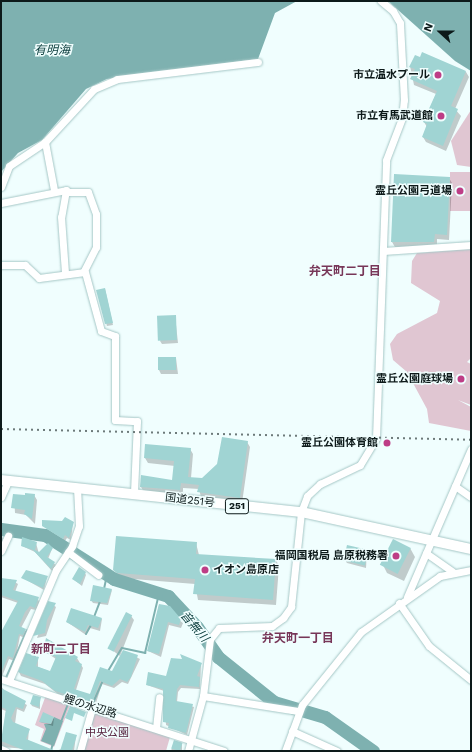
<!DOCTYPE html>
<html>
<head>
<meta charset="utf-8">
<style>
  body { margin:0 }
  #map { position:relative; width:472px; height:752px; overflow:hidden; background:#f0fefe; font-family:"Work Sans","Noto Sans JP",sans-serif }
  div>[style] { position:absolute }
  [style*='--x'] { left:calc(var(--x)*1px); top:calc(var(--y)*1px); width:calc(var(--w)*1px); rotate:calc(var(--a)*1deg) }
  .green>* { inset:0; background:#e0c6d2; transform-origin:0 0 }
  .water>* { inset:0; background:#7eb1b0 }
  .shadow>* { inset:0; background:#0003 }
  .stream>* { height:2px; margin:-1px; padding:0 1px; transform-origin:1px; border-radius:1px; background:#7eb1b0 }
  .river>* { height:13px; margin:-6.5px; padding:0 6.5px; transform-origin:6.5px; border-radius:6.5px; background:#7eb1b0 }
  .building>* { inset:0; background:#a0d4d3; transform-origin:0 0 }
  .roads { filter:drop-shadow(0 0 1px #a5c7c6) drop-shadow(0 0 1px #a5c7c6) }
  .minor>* { height:7px; margin:-3.5px; padding:0 3.5px; transform-origin:3.5px; border-radius:3.5px; background:#fff }
  .highway>* { height:10px; margin:-5px; padding:0 5px; transform-origin:5px; border-radius:5px; background:#fff }
  .rail>* { height:2px; margin-top:-1px; transform-origin:0; background:repeating-linear-gradient(90deg,#6d7a7a 0 2px,transparent 0 6px) }
  .dots>* { width:11px; height:11px; translate:-50% -50%; box-sizing:border-box; border:2px solid #f0fefe; border-radius:50% }
  span { translate:-50% -50%; white-space:nowrap; text-align:center; line-height:1.15; -webkit-text-stroke:3px #f0fefe; paint-order:stroke }
  .shield-label span { padding:1px 3px; background:#f0fefe; border:1px solid; border-radius:3px; -webkit-text-stroke-width:0 }
  .shield-label { font-size:10px; color:#0d1a1a; font-weight:700 }
  .poi-label { font-size:11px; color:#0d1a1a; font-weight:700 }
  .right { translate:-100% -50%; text-align:right }
  .left { translate:0 -50%; text-align:left }
  .street-label { font-size:11px; color:#0d1a1a }
  .park-label { font-size:11px; color:#582440 }
  .water-label { font-size:12px; color:#0f4040; font-style:italic }
  .neighbourhood-label { font-size:12px; color:#773658; font-weight:700 }
  .frame { position:absolute; inset:0; border:2px solid #0d1a1a; pointer-events:none }
  .north { position:absolute; left:420px; top:12px; width:40px; height:40px; -webkit-text-stroke:3px #f0fefe; paint-order:stroke; rotate:291deg; font-size:11px; font-weight:700; line-height:16px; text-align:center; color:#0d1a1a }
  .north::after { content:''; display:block; margin:auto; width:14px; height:18px; background:#0d1a1a; clip-path:polygon(50% 0,100% 100%,50% 72%,0 100%) }
</style>
</head>
<body>
<div id="map">
  <div class="green">
    <div style="clip-path:polygon(471px 110px,471px 167px,457px 165px,451px 141px)"></div>
    <div style="left:450px;top:172px;width:21px;height:39px"></div>
    <div style="clip-path:polygon(471px 249px,471px 358px,467px 362px,471px 364px,471px 405px,458px 400px,471px 407px,471px 431px,429px 423px,427px 409px,407px 372px,393px 360px,390px 344px,397px 334px,437px 313px,440px 301px,411px 283px,412px 261px,417px 253px)"></div>
    <div style="clip-path:polygon(46px 695px,71px 703px,54px 747px,40px 741px,44px 729px,35px 725px)"></div>
    <div style="clip-path:polygon(94px 712px,170px 737px,166px 751px,83px 751px)"></div>
  </div>
  <div class="water">
    <div style="clip-path:polygon(1px 1px,297px 1px,275px 13px,258px 59px,107px 79px,86px 89px,42px 140px,18px 153px,1px 172px)"></div>
    <div style="clip-path:polygon(388px 1px,471px 1px,471px 71px,455px 61px)"></div>
    <div style="clip-path:polygon(54px 717px,63px 721px,54px 746px,41px 741px,46px 729px,44px 724px,51px 724px)"></div>
  </div>
  <div class="shadow">
    <div style="clip-path:polygon(410px 66px,466px 72px,469px 77px,455px 109px,461px 116px,446px 151px,426px 142px,423px 137px,427px 127px,424px 122px,436px 94px,414px 85px)"></div>
    <div style="clip-path:polygon(449px 178px,452px 183px,449px 240px,437px 239px,437px 248px,395px 247px,392px 242px)"></div>
    <div style="clip-path:polygon(105px 289px,113px 325px,107px 326px,97px 291px)"></div>
    <div style="clip-path:polygon(175px 316px,178px 343px,162px 344px,160px 341px)"></div>
    <div style="clip-path:polygon(176px 358px,178px 374px,161px 374px,159px 370px)"></div>
    <div style="clip-path:polygon(247px 442px,250px 447px,242px 503px,201px 497px,199px 489px,183px 488px,183px 495px,144px 492px,141px 487px,173px 481px,175px 466px,148px 463px,145px 458px,190px 449px,193px 454px,191px 478px,202px 479px)"></div>
    <div style="clip-path:polygon(14px 495px,34px 495px,37px 500px,35px 524px,26px 515px,15px 513px)"></div>
    <div style="clip-path:polygon(73px 523px,71px 540px,67px 538px,65px 541px,43px 525px)"></div>
    <div style="clip-path:polygon(1px 536px,4px 539px,1px 545px)"></div>
    <div style="clip-path:polygon(36px 543px,39px 554px,48px 544px,52px 549px,48px 559px,56px 565px,52px 571px,35px 552px,22px 546px)"></div>
    <div style="clip-path:polygon(196px 543px,199px 555px,276px 560px,279px 566px,276px 605px,198px 600px,195px 584px,121px 578px,114px 570px)"></div>
    <div style="clip-path:polygon(410px 548px,415px 557px,404px 581px,387px 573px,383px 565px)"></div>
    <div style="clip-path:polygon(367px 550px,366px 568px,347px 563px,344px 559px)"></div>
    <div style="clip-path:polygon(85px 573px,86px 575px,82px 586px,73px 579px)"></div>
    <div style="clip-path:polygon(47px 577px,44px 590px,23px 578px)"></div>
    <div style="clip-path:polygon(10px 579px,18px 584px,15px 592px,40px 601px,36px 610px,31px 609px,21px 628px,27px 632px,25px 638px,20px 636px,15px 661px,9px 659px,1px 679px,1px 653px,18px 603px,1px 597px,1px 580px,9px 583px)"></div>
    <div style="clip-path:polygon(112px 590px,108px 605px,93px 603px,91px 600px)"></div>
    <div style="clip-path:polygon(49px 602px,56px 607px,46px 636px,37px 638px)"></div>
    <div style="clip-path:polygon(159px 605px,183px 623px,181px 628px,169px 625px,161px 657px,148px 651px)"></div>
    <div style="clip-path:polygon(131px 616px,134px 620px,120px 656px,112px 650px)"></div>
    <div style="clip-path:polygon(102px 619px,100px 631px,90px 628px,86px 635px,67px 622px)"></div>
    <div style="clip-path:polygon(44px 651px,77px 658px,83px 668px,76px 690px,90px 695px,101px 669px,113px 672px,124px 651px,140px 659px,128px 684px,122px 682px,114px 688px,102px 684px,95px 706px,58px 694px,45px 684px,21px 676px,19px 672px,38px 658px,38px 667px,51px 672px,56px 659px)"></div>
    <div style="clip-path:polygon(201px 664px,200px 689px,181px 688px,178px 692px,177px 702px,194px 707px,187px 735px,166px 725px,164px 691px,147px 685px)"></div>
    <div style="clip-path:polygon(1px 686px,7px 694px,27px 705px,24px 712px,17px 709px,15px 724px,29px 729px,28px 741px,55px 751px,1px 747px,6px 711px,1px 709px)"></div>
    <div style="clip-path:polygon(40px 698px,40px 709px,32px 706px,31px 704px)"></div>
    <div style="clip-path:polygon(54px 718px,53px 726px,40px 722px)"></div>
    <div style="clip-path:polygon(76px 736px,74px 751px,55px 751px,62px 749px)"></div>
    <div style="clip-path:polygon(174px 741px,182px 744px,182px 751px,171px 751px)"></div>
  </div>
  <div class="stream">
    <div style="--x:104;--y:589;--w:14;--a:-78"></div>
    <div style="--x:94;--y:617;--w:17;--a:-69"></div>
    <div style="--x:86;--y:634;--w:10;--a:-61"></div>
    <div style="--x:108;--y:671;--w:27;--a:-59"></div>
    <div style="--x:122;--y:648;--w:24;--a:12"></div>
    <div style="--x:145;--y:653;--w:61;--a:-76.7"></div>
    <div style="--x:6;--y:678;--w:52;--a:-66.4"></div>
    <div style="--x:92;--y:705;--w:27;--a:-66"></div>
    <div style="--x:61;--y:722;--w:19;--a:-69"></div>
    <div style="--x:51;--y:751;--w:9;--a:-77"></div>
  </div>
  <div class="river">
    <div style="--x:1;--y:529;--w:44;--a:7.8"></div>
    <div style="--x:45;--y:535;--w:82;--a:32.5"></div>
    <div style="--x:114;--y:579;--w:57;--a:17.5"></div>
    <div style="--x:168;--y:596;--w:42;--a:46.9"></div>
    <div style="--x:197;--y:627;--w:37;--a:55"></div>
    <div style="--x:218;--y:657;--w:72;--a:38.8"></div>
    <div style="--x:274;--y:702;--w:53;--a:16.4"></div>
    <div style="--x:325;--y:717;--w:59;--a:35.3"></div>
  </div>
  <div class="building">
    <div style="clip-path:polygon(422px 52px,466px 71px,451px 106px,458px 109px,443px 146px,422px 137px,427px 124px,423px 122px,437px 91px,410px 79px,415px 69px,409px 67px,415px 55px,420px 57px)"></div>
    <div style="clip-path:polygon(394px 174px,450px 177px,447px 235px,435px 234px,434px 242px,391px 242px)"></div>
    <div style="clip-path:polygon(105px 288px,113px 323px,105px 324px,96px 290px)"></div>
    <div style="left:176px;top:315px;width:25px;height:19px;rotate:88deg"></div>
    <div style="left:158px;top:357px;width:18px;height:13px"></div>
    <div style="clip-path:polygon(222px 437px,248px 441px,240px 498px,197px 492px,199px 485px,181px 483px,180px 490px,140px 487px,141px 475px,172px 480px,174px 461px,144px 458px,145px 444px,191px 448px,188px 477px,202px 478px,217px 464px)"></div>
    <div style="clip-path:polygon(25px 493px,35px 494px,32px 519px,24px 514px,25px 510px,11px 508px,13px 494px,25px 495px)"></div>
    <div style="clip-path:polygon(65px 517px,74px 522px,69px 538px,65px 535px,63px 539px,42px 526px,42px 520px,62px 521px)"></div>
    <div style="clip-path:polygon(116px 536px,197px 542px,196px 554px,276px 559px,273px 600px,193px 594px,195px 579px,117px 573px,113px 570px)"></div>
    <div style="clip-path:polygon(22px 537px,37px 542px,35px 550px,39px 552px,48px 543px,53px 548px,47px 557px,55px 562px,51px 569px,33px 550px,21px 546px)"></div>
    <div style="left:393px;top:539px;width:20px;height:29px;rotate:27deg"></div>
    <div style="left:347px;top:545px;width:22px;height:16px;rotate:13deg"></div>
    <div style="clip-path:polygon(79px 567px,86px 572px,80px 584px,72px 579px)"></div>
    <div style="clip-path:polygon(26px 570px,48px 576px,43px 588px,21px 578px)"></div>
    <div style="clip-path:polygon(1px 578px,17px 580px,13px 590px,39px 597px,35px 608px,30px 606px,25px 612px,19px 626px,26px 629px,23px 635px,19px 634px,13px 658px,8px 656px,1px 673px,1px 632px,18px 601px,1px 595px)"></div>
    <div style="clip-path:polygon(93px 585px,112px 589px,107px 603px,90px 601px)"></div>
    <div style="clip-path:polygon(48px 601px,56px 603px,47px 620px,45px 633px,33px 636px)"></div>
    <div style="clip-path:polygon(159px 604px,170px 606px,181px 619px,179px 625px,168px 622px,159px 654px,147px 651px)"></div>
    <div style="clip-path:polygon(71px 608px,102px 618px,98px 628px,88px 625px,85px 632px,66px 622px)"></div>
    <div style="left:126px;top:612px;width:7px;height:41px;rotate:27deg"></div>
    <div style="clip-path:polygon(46px 638px,78px 657px,75px 661px,82px 664px,74px 689px,90px 694px,100px 667px,112px 671px,123px 650px,138px 655px,131px 677px,127px 682px,120px 679px,112px 686px,100px 681px,92px 703px,55px 691px,42px 681px,18px 672px,26px 653px,39px 657px,36px 666px,50px 671px,56px 657px,43px 652px)"></div>
    <div style="clip-path:polygon(180px 654px,202px 663px,197px 676px,200px 677px,199px 687px,180px 685px,177px 689px,176px 701px,193px 704px,186px 733px,168px 728px,169px 723px,163px 722px,163px 689px,146px 685px,148px 672px,166px 676px,171px 658px,182px 659px)"></div>
    <div style="clip-path:polygon(1px 688px,26px 701px,23px 709px,16px 707px,11px 718px,13px 722px,30px 729px,26px 739px,56px 751px,26px 751px,1px 741px,6px 709px,1px 707px)"></div>
    <div style="clip-path:polygon(33px 695px,41px 697px,39px 707px,30px 704px)"></div>
    <div style="clip-path:polygon(70px 706px,86px 712px,84px 717px,74px 713px,72px 721px,65px 718px)"></div>
    <div style="clip-path:polygon(43px 712px,54px 717px,51px 724px,39px 722px)"></div>
    <div style="clip-path:polygon(66px 732px,77px 735px,72px 751px,60px 751px)"></div>
    <div style="left:174px;top:740px;width:9px;height:9px;rotate:18deg"></div>
  </div>
  <div class="roads">
    <div class="minor">
      <div style="--x:45;--y:142;--w:49;--a:79.4"></div>
      <div style="--x:1;--y:187;--w:22;--a:-69"></div>
      <div style="--x:9;--y:166;--w:43;--a:-33.7"></div>
      <div style="--x:45;--y:142;--w:72;--a:-47.2"></div>
      <div style="--x:94;--y:89;--w:25;--a:-23"></div>
      <div style="--x:117;--y:79;--w:142;--a:-6.9"></div>
      <div style="--x:66;--y:192;--w:22;--a:0"></div>
      <div style="--x:88;--y:192;--w:23;--a:70"></div>
      <div style="--x:96;--y:214;--w:33;--a:90"></div>
      <div style="--x:96;--y:247;--w:27;--a:117"></div>
      <div style="--x:1;--y:203;--w:66;--a:-11.3"></div>
      <div style="--x:66;--y:190;--w:27;--a:100"></div>
      <div style="--x:61;--y:217;--w:56;--a:85.9"></div>
      <div style="--x:383;--y:251;--w:88;--a:-3.9"></div>
      <div style="--x:1;--y:265;--w:24;--a:0"></div>
      <div style="--x:25;--y:265;--w:19;--a:43"></div>
      <div style="--x:39;--y:278;--w:46;--a:-7.4"></div>
      <div style="--x:85;--y:272;--w:61;--a:74.8"></div>
      <div style="--x:101;--y:331;--w:15;--a:20"></div>
      <div style="--x:115;--y:336;--w:84;--a:90"></div>
      <div style="--x:115;--y:420;--w:22;--a:3"></div>
      <div style="--x:137;--y:421;--w:73;--a:92.4"></div>
      <div style="--x:455;--y:486;--w:19;--a:35"></div>
      <div style="--x:1;--y:497;--w:17;--a:-66"></div>
      <div style="--x:1;--y:551;--w:17;--a:-65"></div>
      <div style="--x:68;--y:552;--w:38;--a:37"></div>
      <div style="--x:426;--y:553;--w:32;--a:35"></div>
      <div style="--x:407;--y:597;--w:161;--a:-66.6"></div>
      <div style="--x:399;--y:603;--w:52;--a:55.1"></div>
      <div style="--x:429;--y:646;--w:54;--a:39"></div>
      <div style="--x:1;--y:679;--w:234;--a:17.9"></div>
      <div style="--x:9;--y:681;--w:121;--a:-67.1"></div>
      <div style="--x:56;--y:570;--w:29;--a:-56"></div>
      <div style="--x:72;--y:546;--w:21;--a:-71"></div>
      <div style="--x:79;--y:526;--w:38;--a:-93"></div>
      <div style="--x:203;--y:696;--w:96;--a:9"></div>
      <div style="--x:156;--y:728;--w:31;--a:-84"></div>
      <div style="--x:292;--y:731;--w:49;--a:24"></div>
      <div style="--x:1;--y:749;--w:5;--a:22"></div>
      <div style="--x:80;--y:751;--w:45;--a:-74.4"></div>
      <div style="--x:188;--y:751;--w:57;--a:-74.7"></div>
      <div style="--x:203;--y:696;--w:57;--a:-83"></div>
      <div style="--x:210;--y:639;--w:14;--a:-51"></div>
      <div style="--x:219;--y:628;--w:53;--a:-2.2"></div>
      <div style="--x:272;--y:626;--w:14;--a:-36"></div>
      <div style="--x:283;--y:618;--w:14;--a:-54"></div>
      <div style="--x:291;--y:607;--w:96;--a:-84"></div>
      <div style="--x:301;--y:512;--w:17;--a:-69"></div>
      <div style="--x:307;--y:496;--w:18;--a:-43"></div>
      <div style="--x:320;--y:484;--w:44;--a:-25.4"></div>
      <div style="--x:360;--y:465;--w:31;--a:-59"></div>
      <div style="--x:376;--y:438;--w:278;--a:-87.9"></div>
      <div style="--x:386;--y:160;--w:45;--a:-69.1"></div>
      <div style="--x:402;--y:118;--w:18;--a:-84"></div>
      <div style="--x:404;--y:100;--w:77;--a:-93"></div>
      <div style="--x:400;--y:23;--w:14;--a:-120"></div>
      <div style="--x:393;--y:11;--w:16;--a:-140"></div>
      <div style="--x:285;--y:751;--w:49;--a:-69.7"></div>
      <div style="--x:302;--y:705;--w:94;--a:-51.1"></div>
      <div style="--x:361;--y:632;--w:97;--a:-35.3"></div>
      <div style="--x:440;--y:576;--w:32;--a:-11"></div>
    </div>
    <div class="highway">
      <div style="--x:1;--y:480;--w:302;--a:6.1"></div>
      <div style="--x:301;--y:512;--w:174;--a:12.3"></div>
    </div>
  </div>
  <div class="rail">
    <div style="--x:1;--y:429;--w:470;--a:1.3"></div>
  </div>
  <div class="dots">
    <div style="left:438px;top:75px;background:#be3d86"></div>
    <div style="left:441px;top:116px;background:#be3d86"></div>
    <div style="left:460px;top:191px;background:#be3d86"></div>
    <div style="left:461px;top:379px;background:#be3d86"></div>
    <div style="left:387px;top:443px;background:#be3d86"></div>
    <div style="left:396px;top:556px;background:#be3d86"></div>
    <div style="left:205px;top:570px;background:#be3d86"></div>
  </div>
  <div class="shield-label">
    <span style="left:237px;top:506px">251</span>
  </div>
  <div class="poi-label">
    <span class="right" style="left:430px;top:75px">市立温水プール</span>
    <span class="right" style="left:433px;top:116px">市立有馬武道館</span>
    <span class="right" style="left:452px;top:191px">霊丘公園弓道場</span>
    <span class="right" style="left:453px;top:379px">霊丘公園庭球場</span>
    <span class="right" style="left:378px;top:443px">霊丘公園体育館</span>
    <span class="right" style="left:388px;top:556px">福岡国税局 島原税務署</span>
    <span class="left" style="left:213px;top:570px">イオン島原店</span>
  </div>
  <div class="street-label">
    <span style="left:190px;top:501px;rotate:7deg">国道251号</span>
    <span style="left:90px;top:707px;rotate:17deg">鯉の水辺路</span>
  </div>
  <div class="park-label">
    <span style="left:107px;top:733px">中央公園</span>
  </div>
  <div class="water-label">
    <span style="left:52px;top:51px">有明海</span>
    <span style="left:194px;top:627px;rotate:50deg">音無川</span>
  </div>
  <div class="neighbourhood-label">
    <span style="left:345px;top:272px">弁天町二丁目</span>
    <span style="left:298px;top:639px">弁天町一丁目</span>
    <span style="left:61px;top:650px">新町二丁目</span>
  </div>
  <div class="frame"></div>
  <div class="north">N</div>
</div>
</body>
</html>
